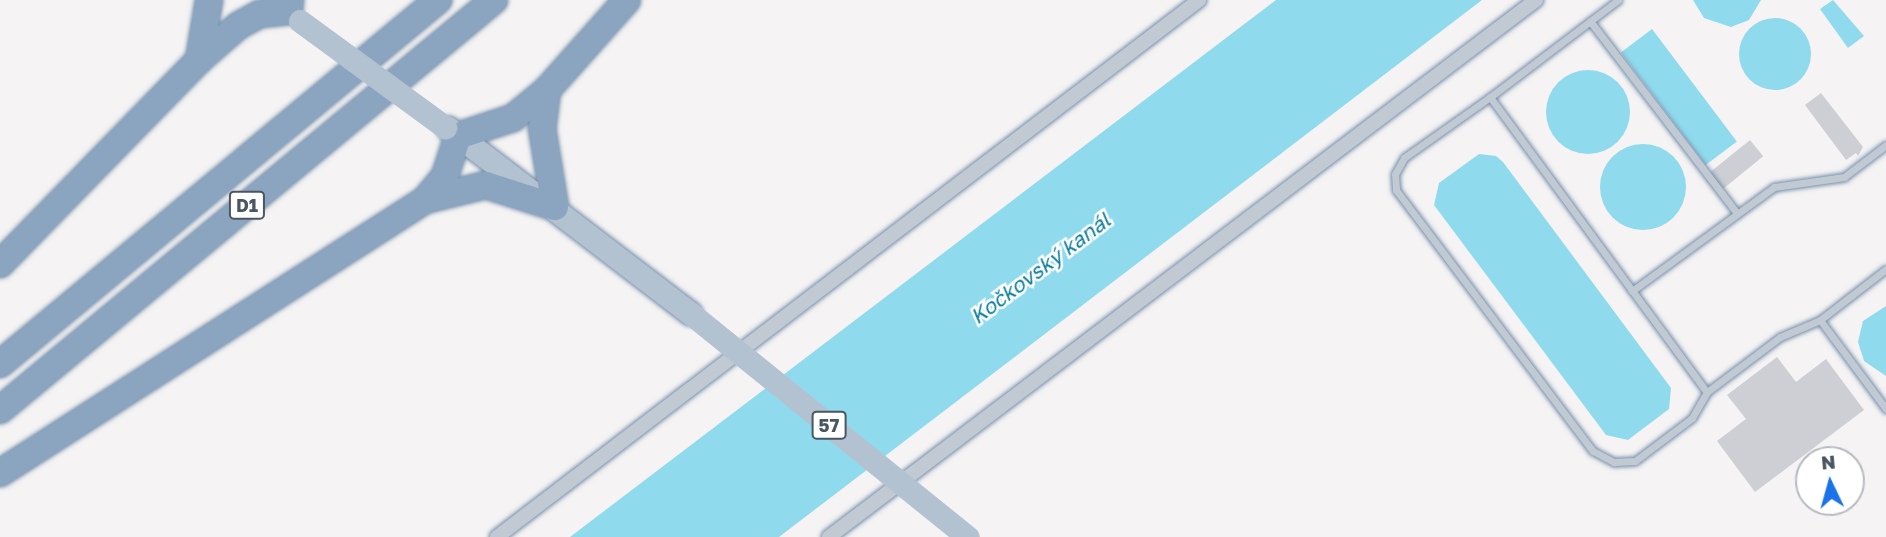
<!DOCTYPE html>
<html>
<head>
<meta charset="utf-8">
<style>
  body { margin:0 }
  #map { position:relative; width:1886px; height:537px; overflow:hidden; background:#f5f3f3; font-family:"Golos Text",sans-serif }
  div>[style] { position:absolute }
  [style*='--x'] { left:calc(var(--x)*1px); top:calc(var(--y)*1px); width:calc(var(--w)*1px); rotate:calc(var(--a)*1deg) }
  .water>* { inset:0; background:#90daee; transform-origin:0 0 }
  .round { border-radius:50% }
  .building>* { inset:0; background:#cdcfd5; transform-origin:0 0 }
  .roads { filter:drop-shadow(0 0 2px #7690ad) drop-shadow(0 0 2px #7690ad) }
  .lane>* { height:7px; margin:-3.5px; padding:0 3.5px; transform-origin:3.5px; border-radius:3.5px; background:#c1cad2 }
  .street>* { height:14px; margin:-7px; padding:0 7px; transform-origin:7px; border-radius:7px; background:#c1cad2 }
  .primary>* { height:23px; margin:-11.5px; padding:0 11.5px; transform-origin:11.5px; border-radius:11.5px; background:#b3c2d1 }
  .highway>* { height:26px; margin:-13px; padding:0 13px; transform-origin:13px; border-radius:13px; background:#8ba5c1 }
  .primary-bridge>* { height:23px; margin:-11.5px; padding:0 11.5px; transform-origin:11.5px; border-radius:11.5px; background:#b3c2d1 }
  span { translate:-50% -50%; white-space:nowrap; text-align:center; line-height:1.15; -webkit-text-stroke:5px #fff; paint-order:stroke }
  .shield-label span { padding:2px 5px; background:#fff; border:2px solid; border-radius:5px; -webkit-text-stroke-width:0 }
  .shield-label { font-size:18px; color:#4a5661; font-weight:700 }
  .water-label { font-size:21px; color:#0c7c9b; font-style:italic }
  .north { position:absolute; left:1795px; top:446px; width:70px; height:70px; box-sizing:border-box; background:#fff; border:2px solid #b7bbc0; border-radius:50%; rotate:355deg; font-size:19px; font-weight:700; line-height:28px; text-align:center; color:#4a5661 }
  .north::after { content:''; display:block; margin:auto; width:24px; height:32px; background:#1a73e8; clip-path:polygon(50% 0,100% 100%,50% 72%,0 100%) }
</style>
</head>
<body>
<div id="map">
  <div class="water">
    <div style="clip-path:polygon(1276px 0,1482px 0,779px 537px,570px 537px)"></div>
    <div style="clip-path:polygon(1693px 0,1761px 0,1749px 20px,1731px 27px,1704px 18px)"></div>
    <div style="clip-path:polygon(1833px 0,1864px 36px,1848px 48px,1820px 9px)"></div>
    <div class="round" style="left:1739px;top:18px;width:72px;height:72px"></div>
    <div style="left:1652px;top:29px;width:141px;height:39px;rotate:53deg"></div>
    <div class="round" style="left:1546px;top:70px;width:84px;height:84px"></div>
    <div class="round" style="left:1600px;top:144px;width:86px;height:86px"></div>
    <div style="clip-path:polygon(1479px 154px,1496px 156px,1503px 162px,1671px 388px,1669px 409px,1628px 440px,1606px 435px,1434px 205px,1439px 183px)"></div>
    <div style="clip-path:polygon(1886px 306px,1886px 376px,1864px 361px,1858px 342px,1863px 321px)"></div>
  </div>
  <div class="building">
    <div style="clip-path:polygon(1821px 93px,1863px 147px,1858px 156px,1856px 153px,1846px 160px,1805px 105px)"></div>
    <div style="left:1750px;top:140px;width:21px;height:53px;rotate:51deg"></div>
    <div style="clip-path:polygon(1777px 357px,1796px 382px,1826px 359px,1864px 410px,1755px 492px,1717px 441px,1746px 419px,1727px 395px)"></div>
  </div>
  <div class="roads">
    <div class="lane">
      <div style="--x:1618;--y:0;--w:161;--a:142.8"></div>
      <div style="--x:1490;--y:97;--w:366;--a:53.7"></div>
      <div style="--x:1590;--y:21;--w:240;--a:52.6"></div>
      <div style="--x:1490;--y:97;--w:105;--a:144.7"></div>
      <div style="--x:1404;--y:158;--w:18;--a:119"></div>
      <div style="--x:1395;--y:174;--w:16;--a:86"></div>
      <div style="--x:1396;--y:190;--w:327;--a:53"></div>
      <div style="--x:1593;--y:451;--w:24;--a:28"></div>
      <div style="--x:1614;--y:462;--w:21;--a:-3"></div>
      <div style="--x:1635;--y:461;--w:71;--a:-37"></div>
      <div style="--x:1692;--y:418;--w:30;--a:-60"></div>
      <div style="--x:1707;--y:392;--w:91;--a:-37"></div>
      <div style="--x:1780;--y:337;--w:43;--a:-23"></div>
      <div style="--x:1820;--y:320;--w:83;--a:-37.7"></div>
      <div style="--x:1632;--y:291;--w:176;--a:-36.2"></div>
      <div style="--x:1774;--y:187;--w:71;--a:-8.1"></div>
      <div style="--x:1844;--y:177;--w:53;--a:-37.3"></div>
      <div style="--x:1820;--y:320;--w:111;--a:53.4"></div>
    </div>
    <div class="street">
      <div style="--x:497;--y:537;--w:884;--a:-37.41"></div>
      <div style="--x:829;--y:537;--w:888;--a:-37.22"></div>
    </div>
    <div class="primary">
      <div style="--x:448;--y:128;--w:305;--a:37.4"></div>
    </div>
    <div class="highway">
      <div style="--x:199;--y:60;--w:61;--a:-80.5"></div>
      <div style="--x:547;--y:90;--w:38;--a:97"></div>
      <div style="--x:542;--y:128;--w:80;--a:80.7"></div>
      <div style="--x:425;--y:200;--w:31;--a:-50"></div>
      <div style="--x:445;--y:176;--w:42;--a:-72"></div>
      <div style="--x:458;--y:136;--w:58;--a:-18.1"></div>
      <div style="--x:513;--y:118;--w:44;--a:-39.5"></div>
      <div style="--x:547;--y:90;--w:120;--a:-48.4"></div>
      <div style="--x:0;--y:264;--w:285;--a:-45.7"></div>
      <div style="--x:199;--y:60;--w:52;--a:-41.1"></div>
      <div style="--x:238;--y:26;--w:25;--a:-29"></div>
      <div style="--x:260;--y:14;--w:29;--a:-6"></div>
      <div style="--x:289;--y:11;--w:11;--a:-85"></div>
      <div style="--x:0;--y:364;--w:570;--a:-39.73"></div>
      <div style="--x:0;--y:410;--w:642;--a:-39.69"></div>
      <div style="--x:0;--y:473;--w:505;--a:-32.71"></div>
      <div style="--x:425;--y:200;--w:63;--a:-13.8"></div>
      <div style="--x:486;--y:185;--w:72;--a:17.7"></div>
    </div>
  </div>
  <div class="primary-bridge">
    <div style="--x:300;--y:21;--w:180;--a:36.2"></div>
    <div style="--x:690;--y:313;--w:357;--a:38.9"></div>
  </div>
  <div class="shield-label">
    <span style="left:247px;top:205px">D1</span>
    <span style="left:829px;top:425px">57</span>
  </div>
  <div class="water-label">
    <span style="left:1040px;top:268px;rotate:-37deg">Kočkovský kanál</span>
  </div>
  <div class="north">N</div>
</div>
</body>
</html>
